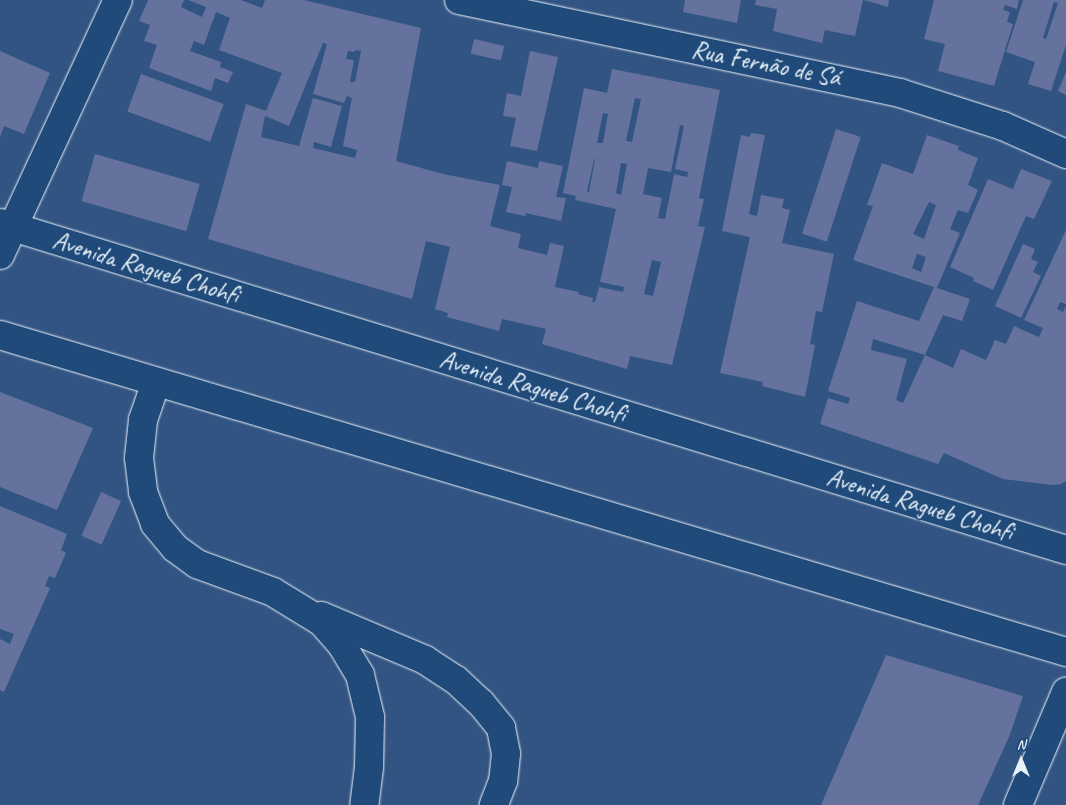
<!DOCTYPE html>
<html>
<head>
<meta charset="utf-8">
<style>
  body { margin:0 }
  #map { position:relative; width:1066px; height:805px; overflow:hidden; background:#325483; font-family:Caveat,sans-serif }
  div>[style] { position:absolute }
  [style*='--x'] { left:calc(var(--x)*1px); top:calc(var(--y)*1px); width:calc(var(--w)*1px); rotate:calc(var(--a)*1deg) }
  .building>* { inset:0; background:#65729d; transform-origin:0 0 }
  .roads { filter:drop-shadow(0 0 1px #e8f1f8) drop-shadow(0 0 1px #e8f1f8) }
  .minor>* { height:28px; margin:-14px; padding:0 14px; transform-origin:14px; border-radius:14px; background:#1f4a7a }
  .major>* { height:28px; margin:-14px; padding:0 14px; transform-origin:14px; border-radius:14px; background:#1f4a7a }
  span { translate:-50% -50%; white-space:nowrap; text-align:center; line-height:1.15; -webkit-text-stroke:4px #1f4a7a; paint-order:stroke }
  .street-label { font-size:25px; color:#e8f1f8 }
  .north { position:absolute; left:996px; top:735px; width:50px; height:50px; -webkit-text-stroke:4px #1f4a7a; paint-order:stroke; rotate:0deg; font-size:14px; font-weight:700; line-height:20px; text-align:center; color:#e8f1f8 }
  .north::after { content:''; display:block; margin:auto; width:18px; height:22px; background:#e8f1f8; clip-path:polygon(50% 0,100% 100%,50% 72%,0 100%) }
</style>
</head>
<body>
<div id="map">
  <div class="building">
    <div style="clip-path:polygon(evenodd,148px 0,184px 0,181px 7px,202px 17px,206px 7px,188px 0,241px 0,262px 8px,265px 0,304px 0,421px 28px,396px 161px,443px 174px,500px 185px,490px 226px,521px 234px,518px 248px,547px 255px,550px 243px,564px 246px,555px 287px,579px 292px,578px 294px,593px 298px,592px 302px,595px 302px,599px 287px,623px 292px,624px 287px,600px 282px,616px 209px,575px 200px,576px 196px,563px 193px,584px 88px,607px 93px,612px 69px,720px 90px,699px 198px,704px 199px,698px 226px,705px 227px,672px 365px,630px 356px,627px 369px,542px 344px,546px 329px,502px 319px,499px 331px,447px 317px,448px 313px,435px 309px,450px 247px,426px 241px,412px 299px,208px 239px,246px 104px,266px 111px,282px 73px,219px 50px,230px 18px,216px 12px,204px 45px,194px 41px,190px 51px,221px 62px,220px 67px,233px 72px,228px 83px,215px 78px,211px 91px,149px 68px,157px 45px,144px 41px,150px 25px,139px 21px,148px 0,323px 43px,327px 44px,313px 94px,344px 103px,347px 96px,352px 98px,343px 146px,357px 150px,355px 158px,313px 148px,314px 142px,331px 147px,342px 106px,313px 98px,299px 146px,261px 137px,265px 116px,289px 126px,323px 43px,148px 0,355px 50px,361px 51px,355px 82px,350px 82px,354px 60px,346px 59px,348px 51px,355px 52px,355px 50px,148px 0,635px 98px,641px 99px,632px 142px,626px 141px,635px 98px,148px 0,603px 113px,608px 114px,603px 143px,597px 143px,603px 113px,148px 0,680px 125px,684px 126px,675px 169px,688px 172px,687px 177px,674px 174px,665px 219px,658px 218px,662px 198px,643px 194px,648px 168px,671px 172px,680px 125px,148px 0,594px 159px,595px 159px,589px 192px,587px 192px,594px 159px,148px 0,621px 163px,627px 164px,621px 195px,616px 193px,621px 163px,148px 0,652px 260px,661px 262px,653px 296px,644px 294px,652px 260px)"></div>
    <div style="clip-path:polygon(685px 0,741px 0,737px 23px,683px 12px)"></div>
    <div style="clip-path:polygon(756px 0,863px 0,855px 36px,825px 30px,822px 43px,773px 31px,777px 9px,755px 5px)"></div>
    <div style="clip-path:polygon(864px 0,889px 0,888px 7px)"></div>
    <div style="clip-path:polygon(934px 0,1019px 0,1017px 9px,1005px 5px,1003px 10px,1010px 12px,1007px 22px,1013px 24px,994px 86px,938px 71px,945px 44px,924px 39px)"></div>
    <div style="clip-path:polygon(evenodd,1023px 0,1066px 0,1066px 45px,1051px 91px,1028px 84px,1035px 62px,1006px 52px,1023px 0,1054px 2px,1058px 3px,1046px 39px,1043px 38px,1054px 2px)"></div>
    <div style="left:474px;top:39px;width:31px;height:15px;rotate:13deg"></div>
    <div style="clip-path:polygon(0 51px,50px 73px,24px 134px,4px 126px,0 137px)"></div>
    <div style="clip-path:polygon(530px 51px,558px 57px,537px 151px,510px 146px,516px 118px,503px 116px,507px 93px,521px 96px)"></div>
    <div style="clip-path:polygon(1066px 72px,1066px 95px,1058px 91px)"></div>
    <div style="left:141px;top:74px;width:88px;height:40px;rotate:20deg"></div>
    <div style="left:836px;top:129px;width:26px;height:110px;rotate:18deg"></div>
    <div style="clip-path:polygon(751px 133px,765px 135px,749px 214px,757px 216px,761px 195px,784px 199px,782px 208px,790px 210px,782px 243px,834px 254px,822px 312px,816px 311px,810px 344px,815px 345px,805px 397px,762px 386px,763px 382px,720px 373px,750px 237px,722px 231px,741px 135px,750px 137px)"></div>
    <div style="clip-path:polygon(evenodd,927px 135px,959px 146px,958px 150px,978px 158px,968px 185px,978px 190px,968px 213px,958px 210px,950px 229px,960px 233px,937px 288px,970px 299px,962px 321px,943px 315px,925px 355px,953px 368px,961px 349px,986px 360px,995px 340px,1006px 344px,1014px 326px,1039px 337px,1043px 328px,1024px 320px,1066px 230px,1066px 304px,1060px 302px,1057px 309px,1063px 312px,1066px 306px,1066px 481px,1061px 484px,1052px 485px,1003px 479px,944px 453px,938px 464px,820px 424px,828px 398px,848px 404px,850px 398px,828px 391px,857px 301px,919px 321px,934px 287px,853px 260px,873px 206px,867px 205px,882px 163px,913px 174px,927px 135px,929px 202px,936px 205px,924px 239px,913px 234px,929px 202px,927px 135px,917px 254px,926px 257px,921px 272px,912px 268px,917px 254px,927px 135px,873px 339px,925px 355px,903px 403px,896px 400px,907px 359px,871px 350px,873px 339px)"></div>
    <div style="left:95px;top:154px;width:109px;height:49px;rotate:16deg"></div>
    <div style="clip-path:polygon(507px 161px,538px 168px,539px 161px,563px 166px,556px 197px,566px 198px,561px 221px,526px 213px,525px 216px,506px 212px,512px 187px,502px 185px)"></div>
    <div style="clip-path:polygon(1021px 169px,1052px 181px,1034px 219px,1026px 216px,993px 290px,973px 281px,974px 278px,950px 267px,988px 179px,1013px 189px)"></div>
    <div style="clip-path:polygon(1023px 244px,1035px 249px,1031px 259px,1038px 262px,1033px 272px,1041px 276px,1021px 318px,995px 306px)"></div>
    <div style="clip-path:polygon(0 392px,93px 428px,57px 510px,0 487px)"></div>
    <div style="left:101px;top:492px;width:22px;height:48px;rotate:24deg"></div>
    <div style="clip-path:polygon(0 506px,67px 534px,61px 550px,66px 553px,55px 578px,49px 576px,45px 586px,50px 588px,4px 692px,0 690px,0 639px,10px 644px,14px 634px,0 629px)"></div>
    <div style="clip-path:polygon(886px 655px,1023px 696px,1009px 737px,978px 805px,821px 805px)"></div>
  </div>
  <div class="roads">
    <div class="minor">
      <div style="--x:459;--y:0;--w:451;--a:11.9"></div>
      <div style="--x:900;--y:93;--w:108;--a:17.8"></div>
      <div style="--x:1003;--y:126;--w:69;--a:24"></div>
      <div style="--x:0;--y:255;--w:281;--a:-65.2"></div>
      <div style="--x:156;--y:382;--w:40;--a:108.9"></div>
      <div style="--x:143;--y:420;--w:38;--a:96"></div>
      <div style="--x:139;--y:458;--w:34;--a:83"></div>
      <div style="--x:143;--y:492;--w:34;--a:69"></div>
      <div style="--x:155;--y:524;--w:31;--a:50"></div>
      <div style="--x:175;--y:548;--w:27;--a:36"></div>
      <div style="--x:197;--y:564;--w:81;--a:20.2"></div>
      <div style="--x:273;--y:592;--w:57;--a:31.5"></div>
      <div style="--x:322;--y:622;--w:30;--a:49"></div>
      <div style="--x:342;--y:645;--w:35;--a:59"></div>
      <div style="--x:360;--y:675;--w:43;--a:76.6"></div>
      <div style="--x:370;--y:717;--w:50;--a:91.1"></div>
      <div style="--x:369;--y:767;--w:38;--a:97"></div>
      <div style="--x:321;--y:616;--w:113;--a:22.9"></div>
      <div style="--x:425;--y:660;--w:37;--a:33"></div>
      <div style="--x:456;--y:680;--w:34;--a:43"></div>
      <div style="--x:481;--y:703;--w:32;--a:51"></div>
      <div style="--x:501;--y:728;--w:26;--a:79"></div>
      <div style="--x:506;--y:754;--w:27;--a:96"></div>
      <div style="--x:503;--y:781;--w:26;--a:111"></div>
      <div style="--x:1018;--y:805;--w:123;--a:-67"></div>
    </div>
    <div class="major">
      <div style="--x:0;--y:223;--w:1115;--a:17.05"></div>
      <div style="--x:0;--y:335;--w:1112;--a:16.56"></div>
    </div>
  </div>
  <div class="street-label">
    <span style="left:766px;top:64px;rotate:11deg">Rua Fernão de Sá</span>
    <span style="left:146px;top:268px;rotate:17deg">Avenida Ragueb Chohfi</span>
    <span style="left:533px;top:387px;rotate:17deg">Avenida Ragueb Chohfi</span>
    <span style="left:920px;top:505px;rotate:17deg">Avenida Ragueb Chohfi</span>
  </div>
  <div class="north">N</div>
</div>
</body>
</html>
